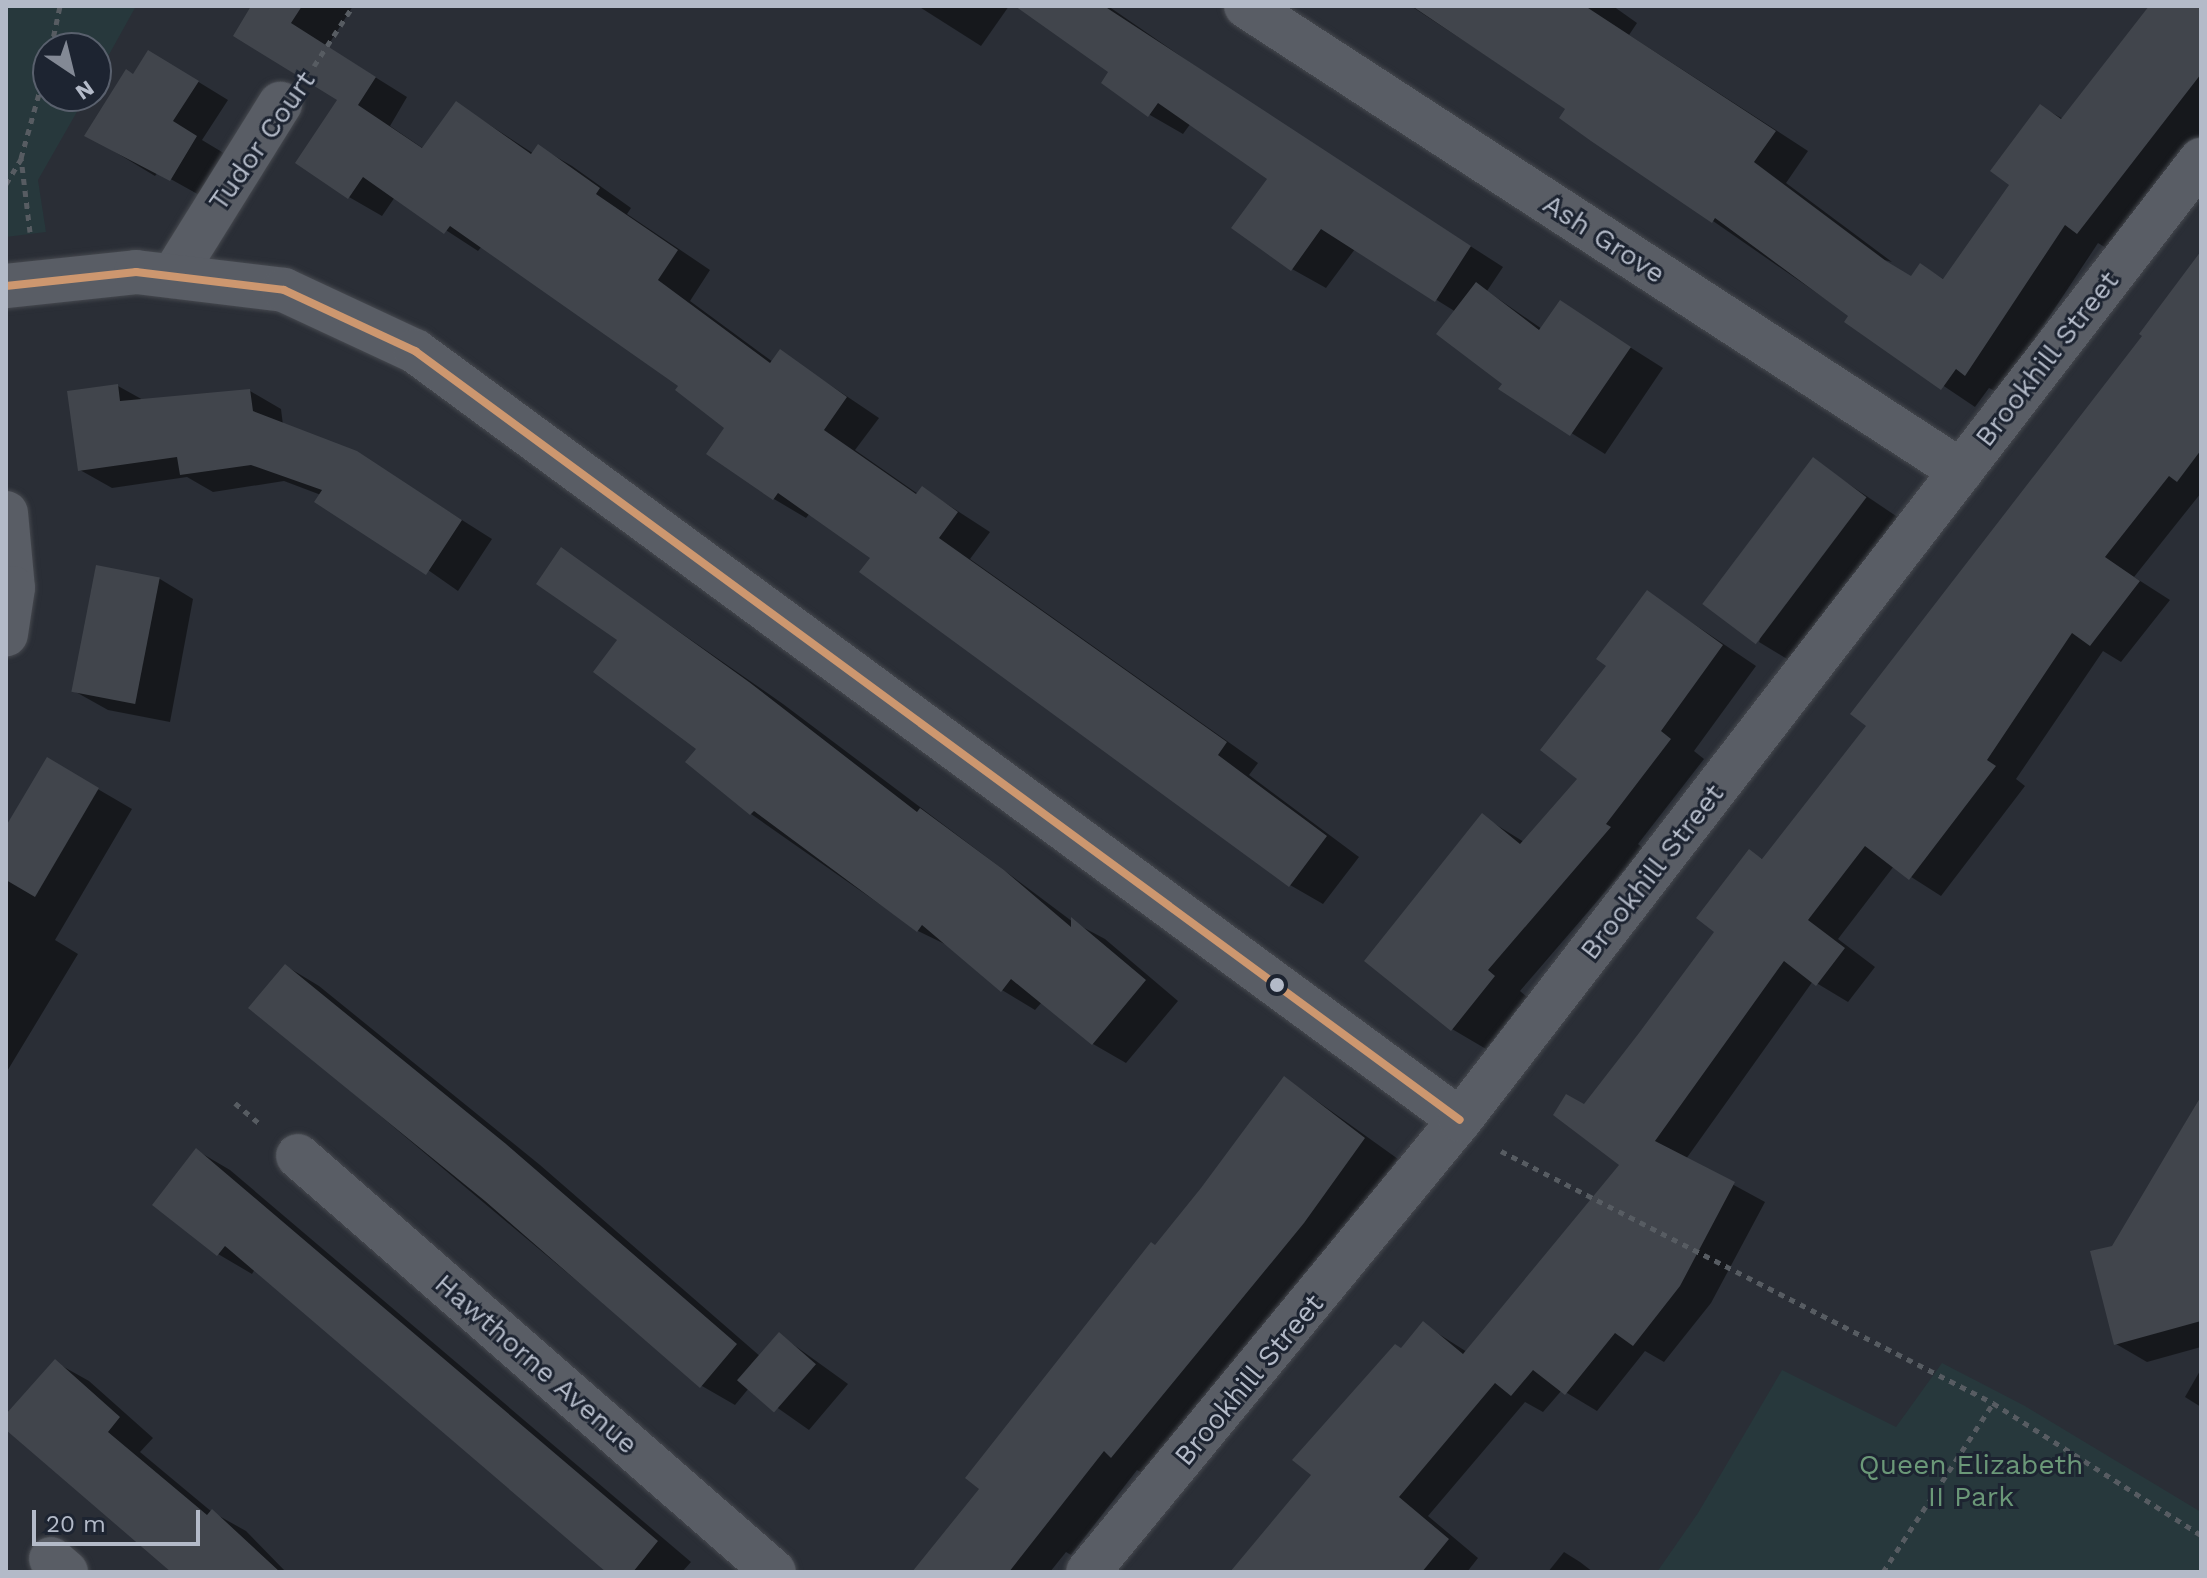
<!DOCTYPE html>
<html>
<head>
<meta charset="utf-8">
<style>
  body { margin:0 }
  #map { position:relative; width:2207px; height:1578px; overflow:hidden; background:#2a2e36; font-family:"Work Sans",sans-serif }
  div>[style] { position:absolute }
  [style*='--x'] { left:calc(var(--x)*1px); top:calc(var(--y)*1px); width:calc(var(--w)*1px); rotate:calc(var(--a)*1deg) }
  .green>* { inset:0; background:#27383c }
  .shadow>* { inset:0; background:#0007 }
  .building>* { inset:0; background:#41454c; transform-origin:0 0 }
  .path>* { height:5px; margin-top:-2.5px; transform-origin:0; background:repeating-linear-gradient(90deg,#575c62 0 6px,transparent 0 12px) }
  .roads { filter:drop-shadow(0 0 2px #46494f) drop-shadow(0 0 2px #46494f) }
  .minor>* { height:44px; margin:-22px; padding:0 22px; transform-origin:22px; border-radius:22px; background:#595d65 }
  .bus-1>* { height:8px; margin:-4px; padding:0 4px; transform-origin:4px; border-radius:4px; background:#cd976f }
  .dots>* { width:22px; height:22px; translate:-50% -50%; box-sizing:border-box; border:4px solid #1d2431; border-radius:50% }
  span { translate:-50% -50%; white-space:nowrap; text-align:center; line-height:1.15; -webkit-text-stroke:6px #1d2431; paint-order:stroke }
  .street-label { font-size:28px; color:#b3bac8 }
  .park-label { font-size:28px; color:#6b9878 }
  .frame { position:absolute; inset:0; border:8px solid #b3bac8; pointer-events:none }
  .north { position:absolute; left:32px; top:32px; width:80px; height:80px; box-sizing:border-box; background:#1d2431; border:2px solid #59606d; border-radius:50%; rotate:145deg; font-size:22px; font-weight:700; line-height:32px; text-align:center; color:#b3bac8 }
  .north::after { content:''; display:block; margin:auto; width:28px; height:36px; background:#838995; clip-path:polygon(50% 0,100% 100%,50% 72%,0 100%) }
  .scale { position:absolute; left:32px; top:1510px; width:168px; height:36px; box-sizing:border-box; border:4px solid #b3bac8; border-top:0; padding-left:10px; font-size:24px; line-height:28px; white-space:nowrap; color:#b3bac8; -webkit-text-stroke:6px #1d2431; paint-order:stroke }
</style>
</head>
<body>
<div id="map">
  <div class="green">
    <div style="clip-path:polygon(6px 6px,136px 6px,96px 78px,96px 48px,48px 48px,48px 96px,86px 96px,38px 180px,46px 232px,6px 237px)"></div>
    <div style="clip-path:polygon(1942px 1363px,2025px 1406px,2201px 1512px,2201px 1572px,1657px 1572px,1698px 1513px,1782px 1370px,1896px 1427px)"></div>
  </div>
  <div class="shadow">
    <div style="clip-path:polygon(253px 6px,353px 6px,327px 47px,407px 97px,390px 126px,424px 149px,456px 103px,534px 154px,539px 147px,572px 166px,631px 208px,627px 214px,710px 270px,690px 301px,773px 362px,781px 352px,879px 418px,855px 450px,918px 494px,922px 488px,990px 532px,970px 559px,1258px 763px,1249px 775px,1359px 857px,1323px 904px,1290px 885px,872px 557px,810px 513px,806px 518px,774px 499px,727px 427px,680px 386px,482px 246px,478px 251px,395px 197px,382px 216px,349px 197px,340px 100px)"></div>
    <div style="clip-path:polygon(918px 6px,1009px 6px,981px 46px)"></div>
    <div style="clip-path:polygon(1019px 6px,1108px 6px,1266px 115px,1503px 267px,1487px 291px,1542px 329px,1560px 303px,1663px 368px,1605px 454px,1501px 389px,1505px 384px,1456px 312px,1355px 249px,1326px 288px,1292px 269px,1270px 178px,1191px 123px,1183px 134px,1150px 115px,1104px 82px,1111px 72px)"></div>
    <div style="clip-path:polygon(1411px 6px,1613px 6px,1637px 23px,1629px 35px,1808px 151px,1786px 183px,1892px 262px,1877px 258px,1914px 279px,1921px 265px,1945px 280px,2012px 184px,2040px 106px,2063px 119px,2151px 6px,2201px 6px,2201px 142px,2111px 251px,2098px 243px,1999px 393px,1989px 388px,1975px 407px,1847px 321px,1850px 316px,1713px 221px,1568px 109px)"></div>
    <div style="clip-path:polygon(179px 70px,228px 100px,202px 140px,227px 155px,201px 196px,158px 172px,155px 176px,87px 135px,134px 76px)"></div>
    <div style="clip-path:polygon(2201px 296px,2201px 493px,2134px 577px,2170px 600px,2121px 662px,2103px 651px,2016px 779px,2025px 786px,1941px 896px,1894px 866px,1838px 939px,1875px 967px,1848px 1002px,1813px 981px,1686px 1159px,1765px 1202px,1711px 1303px,1664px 1362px,1645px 1351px,1597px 1411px,1562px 1390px,1543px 1412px,1525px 1402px,1428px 1516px,1478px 1558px,1467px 1572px,1233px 1572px,1314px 1475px,1423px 1324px,1467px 1352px,1622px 1164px,1585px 1106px,1717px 932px,1750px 852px,1764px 860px)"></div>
    <div style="clip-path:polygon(118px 386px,145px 401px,250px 391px,281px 409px,283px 425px,356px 453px,492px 539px,458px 591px,321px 495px,284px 481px,213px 492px,187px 477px,112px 488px,80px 470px)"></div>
    <div style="clip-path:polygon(1813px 460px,1899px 518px,1792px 662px,1759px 642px)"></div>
    <div style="clip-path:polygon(562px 550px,783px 704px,1073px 922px,1105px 939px,1178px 1001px,1126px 1063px,1093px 1044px,1042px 1002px,1035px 1010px,1002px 990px,953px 948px,918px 931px,751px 814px,688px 762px,698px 748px)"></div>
    <div style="clip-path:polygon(98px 568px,160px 579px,193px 599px,170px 722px,108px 710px,74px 691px)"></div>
    <div style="clip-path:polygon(1648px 593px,1756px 666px,1694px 751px,1704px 759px,1638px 844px,1643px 848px,1520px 991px,1527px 997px,1486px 1049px,1452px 1029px,1482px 816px,1524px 842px,1580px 779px,1608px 665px)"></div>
    <div style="clip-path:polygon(48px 760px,132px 809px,55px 940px,78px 954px,6px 1073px,6px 830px)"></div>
    <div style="clip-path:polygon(286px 966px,319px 986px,540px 1165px,761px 1357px,780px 1335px,848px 1384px,809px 1430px,749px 1388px,735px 1405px,702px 1386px,251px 1007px)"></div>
    <div style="clip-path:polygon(1285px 1078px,1398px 1159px,1289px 1303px,1146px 1475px,1137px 1470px,1071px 1555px,1066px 1552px,1050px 1572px,914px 1572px,981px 1489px)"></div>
    <div style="clip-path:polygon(2201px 1096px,2201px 1347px,2147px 1362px,2116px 1344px,2114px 1247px)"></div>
    <div style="clip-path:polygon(196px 1150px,230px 1170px,691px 1562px,682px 1572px,610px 1572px,255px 1269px,252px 1274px,218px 1254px)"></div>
    <div style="clip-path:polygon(55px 1362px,89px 1381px,153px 1438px,140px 1452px,212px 1512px,246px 1531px,286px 1572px,179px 1572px,6px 1427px,6px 1417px)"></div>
    <div style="clip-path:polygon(2201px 1369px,2201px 1407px,2185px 1397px)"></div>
    <div style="clip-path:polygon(1564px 1552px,1580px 1562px,1593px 1572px,1548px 1572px)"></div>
  </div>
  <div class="building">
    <div style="clip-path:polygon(251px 6px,302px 6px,291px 23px,376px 77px,358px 105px,422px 148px,456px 101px,531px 154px,538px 144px,600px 188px,596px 194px,678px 250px,658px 280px,770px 363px,780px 349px,847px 397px,824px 430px,916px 494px,922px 486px,958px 512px,939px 538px,1227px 742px,1218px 755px,1327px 836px,1289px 887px,859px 572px,870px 558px,778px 493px,773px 500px,706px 454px,724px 428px,675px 390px,678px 386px,450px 226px,444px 234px,363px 177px,348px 199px,295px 163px,337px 100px,233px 36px)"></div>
    <div style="clip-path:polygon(1015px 6px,1104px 6px,1471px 246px,1435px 302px,1321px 229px,1291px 271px,1231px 228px,1267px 179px,1158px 103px,1148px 117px,1101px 83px,1108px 72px)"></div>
    <div style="clip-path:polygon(1412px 6px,1585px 6px,1776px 131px,1754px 162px,1886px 261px,1911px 276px,1920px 263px,1943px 279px,2009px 185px,1990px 171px,2040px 104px,2061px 119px,2149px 6px,2201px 6px,2201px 74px,2077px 234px,2065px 225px,1965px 376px,1956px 369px,1941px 390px,1844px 322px,1848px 316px,1715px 218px,1712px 223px,1591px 141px,1559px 118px,1565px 109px)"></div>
    <div style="clip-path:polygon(148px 50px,199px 81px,173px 121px,197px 136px,170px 181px,84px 136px,126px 69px,133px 74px)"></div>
    <div style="clip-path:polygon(2201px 251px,2201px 450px,2177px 482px,2169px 476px,2105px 557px,2140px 581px,2090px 646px,2072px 633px,1987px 760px,1996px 766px,1909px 880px,1865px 846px,1808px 920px,1845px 948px,1816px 986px,1784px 961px,1655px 1141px,1735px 1182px,1680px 1286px,1633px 1346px,1615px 1333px,1565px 1395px,1533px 1370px,1511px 1396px,1495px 1383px,1399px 1497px,1449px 1539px,1422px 1572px,1230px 1572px,1311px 1475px,1292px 1460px,1395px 1344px,1401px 1348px,1423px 1321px,1463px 1354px,1619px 1165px,1553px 1115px,1566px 1094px,1584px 1104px,1639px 1033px,1714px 932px,1696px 918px,1749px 849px,1762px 859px,1866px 726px,1850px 714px,2142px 336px,2139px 334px)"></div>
    <div style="clip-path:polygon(1476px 282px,1539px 330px,1560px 300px,1631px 347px,1570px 436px,1498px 389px,1502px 384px,1436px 334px)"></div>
    <div style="clip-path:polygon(118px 384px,120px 401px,250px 389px,253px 411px,357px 451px,462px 520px,426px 575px,314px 502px,322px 490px,251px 465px,180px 475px,177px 457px,78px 471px,67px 391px)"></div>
    <div style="left:1813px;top:457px;width:67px;height:184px;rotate:37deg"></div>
    <div style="clip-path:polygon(561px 547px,749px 682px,917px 812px,920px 808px,1004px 870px,1071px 927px,1071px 917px,1146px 980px,1092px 1045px,1011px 979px,1001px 992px,922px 925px,917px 932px,754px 811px,750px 815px,685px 762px,696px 749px,593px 672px,617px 640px,536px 584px)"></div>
    <div style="left:96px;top:565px;width:65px;height:129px;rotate:11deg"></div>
    <div style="clip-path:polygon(1647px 590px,1723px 645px,1661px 731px,1671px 739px,1606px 824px,1611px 827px,1488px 970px,1495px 976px,1451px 1031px,1364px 961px,1482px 813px,1520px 844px,1577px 779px,1540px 750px,1606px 666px,1596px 659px)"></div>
    <div style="clip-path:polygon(47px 757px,99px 788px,35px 897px,6px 880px,6px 826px)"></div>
    <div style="clip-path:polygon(285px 964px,506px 1144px,737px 1344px,700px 1388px,485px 1201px,248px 1008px)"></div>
    <div style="clip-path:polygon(1284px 1076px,1365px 1138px,1304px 1223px,1111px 1458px,1104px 1451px,1009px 1572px,912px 1572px,979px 1489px,965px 1478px,1151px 1242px,1155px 1245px,1201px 1188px)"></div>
    <div style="clip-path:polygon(2201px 1096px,2201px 1321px,2114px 1345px,2090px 1251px,2112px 1246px)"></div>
    <div style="clip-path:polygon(196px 1148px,658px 1541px,633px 1572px,606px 1572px,225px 1246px,217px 1256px,152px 1205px)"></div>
    <div style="left:779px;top:1332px;width:49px;height:64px;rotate:41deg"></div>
    <div style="clip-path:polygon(55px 1359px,120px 1417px,108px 1432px,207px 1515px,212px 1509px,280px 1572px,171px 1572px,6px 1430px,6px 1414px)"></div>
  </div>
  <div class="path">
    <div style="--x:51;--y:48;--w:43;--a:-77.9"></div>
    <div style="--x:314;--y:66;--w:72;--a:-57"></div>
    <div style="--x:6;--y:184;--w:29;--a:-59"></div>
    <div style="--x:30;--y:232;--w:75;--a:-96.9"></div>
    <div style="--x:21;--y:158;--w:101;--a:-74.4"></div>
    <div style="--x:235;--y:1103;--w:31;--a:40"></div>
    <div style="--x:1501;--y:1151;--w:553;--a:27.12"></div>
    <div style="--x:1993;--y:1403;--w:246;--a:32.4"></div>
    <div style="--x:1883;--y:1572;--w:202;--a:-56.9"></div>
  </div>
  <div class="roads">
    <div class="minor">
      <div style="--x:1246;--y:6;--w:853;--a:33.04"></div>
      <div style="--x:173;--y:276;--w:203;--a:-58.1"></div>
      <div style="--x:6;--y:286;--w:131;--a:-6.1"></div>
      <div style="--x:136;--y:272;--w:149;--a:6.9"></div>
      <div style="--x:284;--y:290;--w:145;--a:25"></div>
      <div style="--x:415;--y:351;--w:1297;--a:36.35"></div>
      <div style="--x:6;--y:513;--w:75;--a:84.7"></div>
      <div style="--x:13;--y:588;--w:47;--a:98.7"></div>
      <div style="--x:298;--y:1156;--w:632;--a:41.15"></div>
      <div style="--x:51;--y:1559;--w:20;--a:41"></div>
      <div style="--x:1088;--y:1572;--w:585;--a:-50.55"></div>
      <div style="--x:1460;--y:1120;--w:1213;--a:-52.34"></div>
    </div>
  </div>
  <div class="bus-1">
    <div style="--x:6;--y:286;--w:131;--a:-6.1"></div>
    <div style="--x:136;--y:272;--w:149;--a:6.9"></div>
    <div style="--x:284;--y:290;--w:145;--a:25"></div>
    <div style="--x:415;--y:351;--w:1297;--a:36.35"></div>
  </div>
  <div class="dots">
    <div style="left:1277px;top:985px;background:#b3bac8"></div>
  </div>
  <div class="street-label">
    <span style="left:262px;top:141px;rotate:-55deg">Tudor Court</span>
    <span style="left:1604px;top:239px;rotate:33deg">Ash Grove</span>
    <span style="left:2047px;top:359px;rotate:-52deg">Brookhill Street</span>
    <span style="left:1652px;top:872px;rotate:-52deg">Brookhill Street</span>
    <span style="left:536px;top:1364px;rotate:41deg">Hawthorne Avenue</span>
    <span style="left:1249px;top:1380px;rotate:-50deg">Brookhill Street</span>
  </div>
  <div class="park-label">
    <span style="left:1971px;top:1481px">Queen Elizabeth<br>II Park</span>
  </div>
  <div class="frame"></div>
  <div class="north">N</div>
  <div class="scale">20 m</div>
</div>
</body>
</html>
